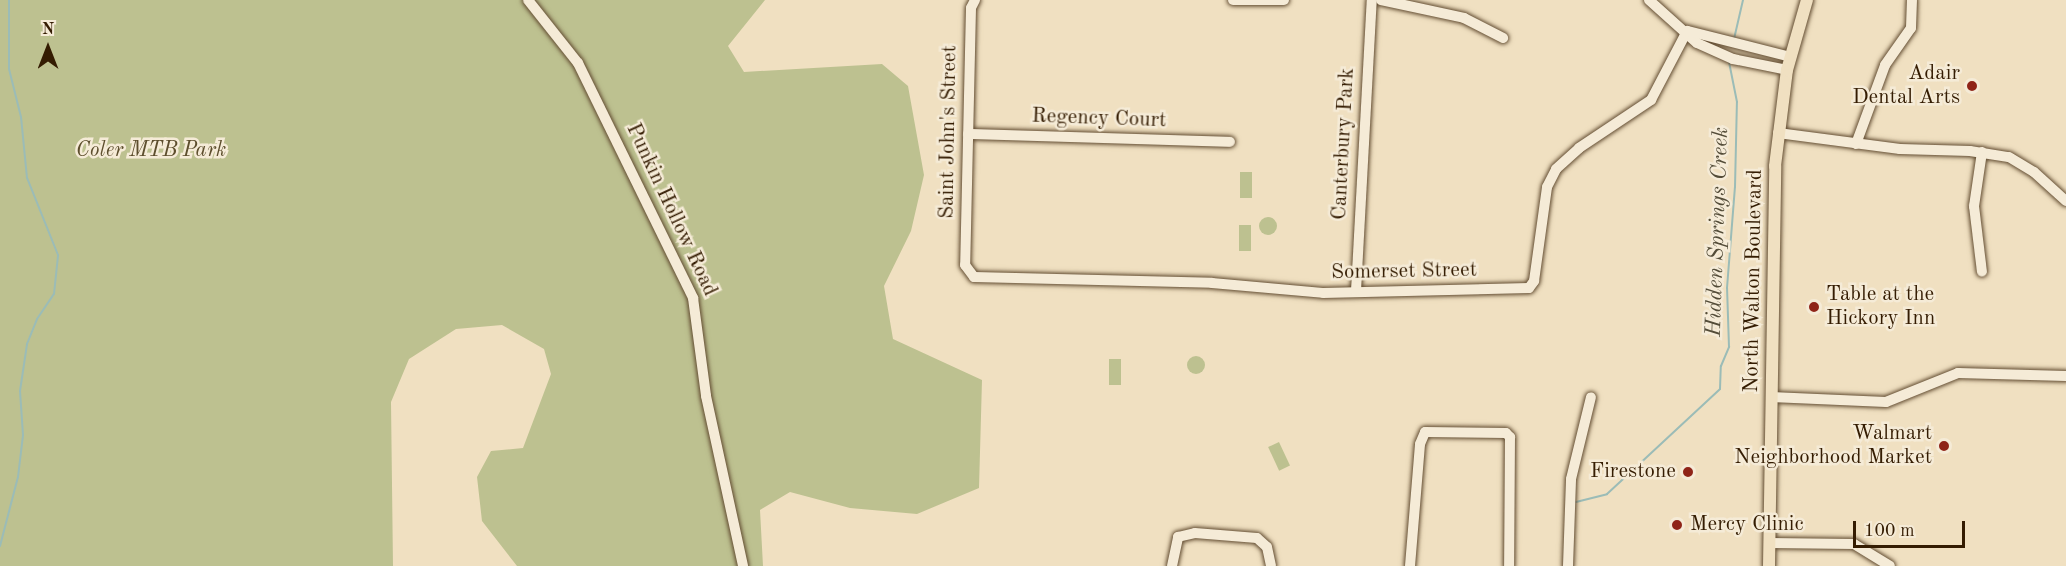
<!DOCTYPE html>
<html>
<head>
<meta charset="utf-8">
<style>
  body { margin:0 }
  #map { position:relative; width:2066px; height:566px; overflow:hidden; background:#f0e0c1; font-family:"Old Standard TT",serif }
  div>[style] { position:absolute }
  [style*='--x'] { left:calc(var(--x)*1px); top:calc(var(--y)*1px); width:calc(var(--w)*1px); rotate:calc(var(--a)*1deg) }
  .green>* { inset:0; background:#bdc190; transform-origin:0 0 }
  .round { border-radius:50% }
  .stream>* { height:2px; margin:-1px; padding:0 1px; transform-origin:1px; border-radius:1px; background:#9bbcb7 }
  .roads { filter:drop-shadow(0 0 2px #634d32) drop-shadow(0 0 2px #634d32) }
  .minor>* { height:10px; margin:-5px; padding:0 5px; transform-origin:5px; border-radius:5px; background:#f5ebd7 }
  .major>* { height:12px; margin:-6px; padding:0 6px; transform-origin:6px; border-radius:6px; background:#f0e0c1 }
  .dots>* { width:16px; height:16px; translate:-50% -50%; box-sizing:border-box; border:3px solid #f5ebd7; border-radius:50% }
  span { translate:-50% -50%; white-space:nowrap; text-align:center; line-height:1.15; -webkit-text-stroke:5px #f5ebd7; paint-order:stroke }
  .poi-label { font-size:21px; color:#341c02 }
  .right { translate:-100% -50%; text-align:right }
  .left { translate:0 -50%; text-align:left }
  .street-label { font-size:21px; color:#341c02 }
  .park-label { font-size:21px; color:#5d4e2d; font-style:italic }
  .water-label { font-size:22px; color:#534c38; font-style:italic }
  .north { position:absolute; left:18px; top:18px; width:60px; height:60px; -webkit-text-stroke:4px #f5ebd7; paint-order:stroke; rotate:0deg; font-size:16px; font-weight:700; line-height:24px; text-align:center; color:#341c02 }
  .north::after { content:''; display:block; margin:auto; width:21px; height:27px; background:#341c02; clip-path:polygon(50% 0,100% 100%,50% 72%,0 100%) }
  .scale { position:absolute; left:1853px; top:521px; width:112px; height:27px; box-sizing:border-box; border:3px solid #341c02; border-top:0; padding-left:8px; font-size:18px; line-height:21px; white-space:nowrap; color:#341c02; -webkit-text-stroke:4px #f5ebd7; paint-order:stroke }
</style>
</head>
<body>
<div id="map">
  <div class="green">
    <div style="clip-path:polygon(0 0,765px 0,728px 46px,744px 72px,882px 64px,908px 86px,924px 175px,911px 231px,884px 286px,893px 339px,982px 380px,979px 488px,917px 514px,850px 508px,790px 492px,760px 510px,763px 566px,517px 566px,482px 521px,477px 477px,491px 451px,523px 448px,551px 374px,544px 349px,502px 325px,456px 329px,409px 359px,391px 402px,393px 566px,0 566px)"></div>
    <div style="left:1240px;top:172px;width:12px;height:26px"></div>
    <div class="round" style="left:1259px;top:217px;width:18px;height:18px"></div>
    <div style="left:1239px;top:225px;width:12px;height:26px"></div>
    <div class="round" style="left:1187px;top:356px;width:18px;height:18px"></div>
    <div style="left:1109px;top:359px;width:12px;height:26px"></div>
    <div style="left:1279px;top:442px;width:26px;height:12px;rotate:65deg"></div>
  </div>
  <div class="stream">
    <div style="--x:1734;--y:39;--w:40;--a:-77"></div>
    <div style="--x:1576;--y:502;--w:32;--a:-14"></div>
    <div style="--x:1607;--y:494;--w:154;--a:-42.9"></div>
    <div style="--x:1720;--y:389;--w:23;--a:-88"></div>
    <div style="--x:1721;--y:366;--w:21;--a:-67"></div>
    <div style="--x:1729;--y:347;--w:59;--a:-91.9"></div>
    <div style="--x:1727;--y:288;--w:101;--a:-85.5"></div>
    <div style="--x:1735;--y:187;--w:85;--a:-88.7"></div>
    <div style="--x:1737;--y:102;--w:41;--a:-101.3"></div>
    <div style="--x:0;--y:546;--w:71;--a:-75.4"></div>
    <div style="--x:18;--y:477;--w:42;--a:-83.2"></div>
    <div style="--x:23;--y:435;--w:44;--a:-93.9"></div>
    <div style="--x:20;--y:391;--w:48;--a:-81.5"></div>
    <div style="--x:27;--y:344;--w:27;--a:-68"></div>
    <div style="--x:37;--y:319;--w:30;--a:-56"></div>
    <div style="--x:54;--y:294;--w:39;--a:-84"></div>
    <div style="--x:58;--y:255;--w:83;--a:-111.9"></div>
    <div style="--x:27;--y:178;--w:61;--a:-95.6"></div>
    <div style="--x:21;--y:117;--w:49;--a:-104"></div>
    <div style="--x:9;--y:69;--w:69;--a:-90"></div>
  </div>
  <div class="roads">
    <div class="minor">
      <div style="--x:528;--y:0;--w:80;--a:51.6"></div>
      <div style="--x:578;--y:63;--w:262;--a:63.9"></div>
      <div style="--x:693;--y:298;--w:99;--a:82.4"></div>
      <div style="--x:706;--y:396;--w:174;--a:77.7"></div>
      <div style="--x:975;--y:0;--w:9;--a:117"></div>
      <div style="--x:971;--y:8;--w:257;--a:91.3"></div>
      <div style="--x:965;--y:265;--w:15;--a:53"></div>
      <div style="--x:974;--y:277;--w:238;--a:1.4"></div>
      <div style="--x:1212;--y:283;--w:111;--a:5.1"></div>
      <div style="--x:1323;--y:293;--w:206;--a:-1.4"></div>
      <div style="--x:1529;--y:288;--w:9;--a:-54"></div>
      <div style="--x:1534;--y:281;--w:95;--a:-82.1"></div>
      <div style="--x:1547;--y:187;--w:20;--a:-63"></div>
      <div style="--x:1556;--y:169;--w:31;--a:-42"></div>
      <div style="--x:1579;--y:148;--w:87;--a:-33.7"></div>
      <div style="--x:1651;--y:100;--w:78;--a:-62.4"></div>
      <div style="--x:1233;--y:0;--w:51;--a:0"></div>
      <div style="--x:1381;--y:0;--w:85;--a:12.2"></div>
      <div style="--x:1464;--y:18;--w:44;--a:27.1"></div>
      <div style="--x:1649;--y:0;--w:64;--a:41.9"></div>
      <div style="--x:1697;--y:43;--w:39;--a:24"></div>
      <div style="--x:1733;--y:59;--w:55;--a:11.5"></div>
      <div style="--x:1688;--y:31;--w:106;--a:14.2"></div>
      <div style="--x:1778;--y:133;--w:123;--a:7.5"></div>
      <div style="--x:1900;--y:149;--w:70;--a:1.6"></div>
      <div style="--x:1970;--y:151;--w:39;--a:9"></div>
      <div style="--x:2009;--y:157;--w:29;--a:31"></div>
      <div style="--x:2034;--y:172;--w:43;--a:42.2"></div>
      <div style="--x:968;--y:134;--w:262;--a:1.7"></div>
      <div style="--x:1856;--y:144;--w:84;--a:-69.8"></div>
      <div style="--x:1885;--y:65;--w:45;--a:-54.9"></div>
      <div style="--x:1911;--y:28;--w:28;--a:-88"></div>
      <div style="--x:1982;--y:152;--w:55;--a:98.4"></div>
      <div style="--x:1974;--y:206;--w:66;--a:83.1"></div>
      <div style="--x:1356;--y:291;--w:291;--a:-86.9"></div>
      <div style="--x:1771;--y:397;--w:115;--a:2.5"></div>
      <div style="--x:1886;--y:402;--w:78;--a:-21.9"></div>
      <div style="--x:1958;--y:373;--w:108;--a:1.6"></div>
      <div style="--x:1769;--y:543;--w:85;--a:0.7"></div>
      <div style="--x:1854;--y:544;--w:42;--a:31.4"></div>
      <div style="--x:1172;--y:566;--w:30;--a:-78"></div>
      <div style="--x:1178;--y:537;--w:17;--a:-13"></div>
      <div style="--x:1195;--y:533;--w:62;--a:4.6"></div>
      <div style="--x:1257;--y:538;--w:13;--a:42"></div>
      <div style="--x:1267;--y:547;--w:19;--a:78"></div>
      <div style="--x:1410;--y:566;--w:122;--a:-85.3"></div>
      <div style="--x:1420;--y:444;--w:13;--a:-67"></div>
      <div style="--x:1425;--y:432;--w:81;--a:0.7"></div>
      <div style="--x:1506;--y:433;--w:6;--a:45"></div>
      <div style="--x:1510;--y:437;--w:129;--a:90.4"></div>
      <div style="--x:1568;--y:566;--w:87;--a:-88"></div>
      <div style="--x:1571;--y:479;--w:84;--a:-76.3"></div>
    </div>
    <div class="major">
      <div style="--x:1769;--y:566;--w:400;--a:-89.1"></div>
      <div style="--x:1775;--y:166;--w:97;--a:-82.9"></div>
      <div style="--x:1787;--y:70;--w:73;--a:-74.1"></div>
    </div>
  </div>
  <div class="dots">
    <div style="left:1972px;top:86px;background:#8f2418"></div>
    <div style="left:1814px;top:307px;background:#8f2418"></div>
    <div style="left:1944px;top:446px;background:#8f2418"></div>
    <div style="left:1688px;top:472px;background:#8f2418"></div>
    <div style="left:1677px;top:525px;background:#8f2418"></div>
  </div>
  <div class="poi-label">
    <span class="right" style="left:1960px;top:86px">Adair<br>Dental Arts</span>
    <span class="left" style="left:1826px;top:307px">Table at the<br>Hickory Inn</span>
    <span class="right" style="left:1932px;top:446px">Walmart<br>Neighborhood Market</span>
    <span class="right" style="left:1676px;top:472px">Firestone</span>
    <span class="left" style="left:1690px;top:525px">Mercy Clinic</span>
  </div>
  <div class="street-label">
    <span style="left:1099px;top:119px;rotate:2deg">Regency Court</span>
    <span style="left:949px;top:132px;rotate:-89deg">Saint John's Street</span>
    <span style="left:1344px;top:144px;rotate:-87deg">Canterbury Park</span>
    <span style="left:671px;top:210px;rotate:65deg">Punkin Hollow Road</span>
    <span style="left:1404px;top:272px;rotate:-1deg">Somerset Street</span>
    <span style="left:1754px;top:281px;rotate:-89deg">North Walton Boulevard</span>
  </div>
  <div class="park-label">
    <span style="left:151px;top:151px">Coler MTB Park</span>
  </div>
  <div class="water-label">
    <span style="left:1718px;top:232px;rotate:-88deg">Hidden Springs Creek</span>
  </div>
  <div class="north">N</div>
  <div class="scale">100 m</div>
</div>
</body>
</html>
